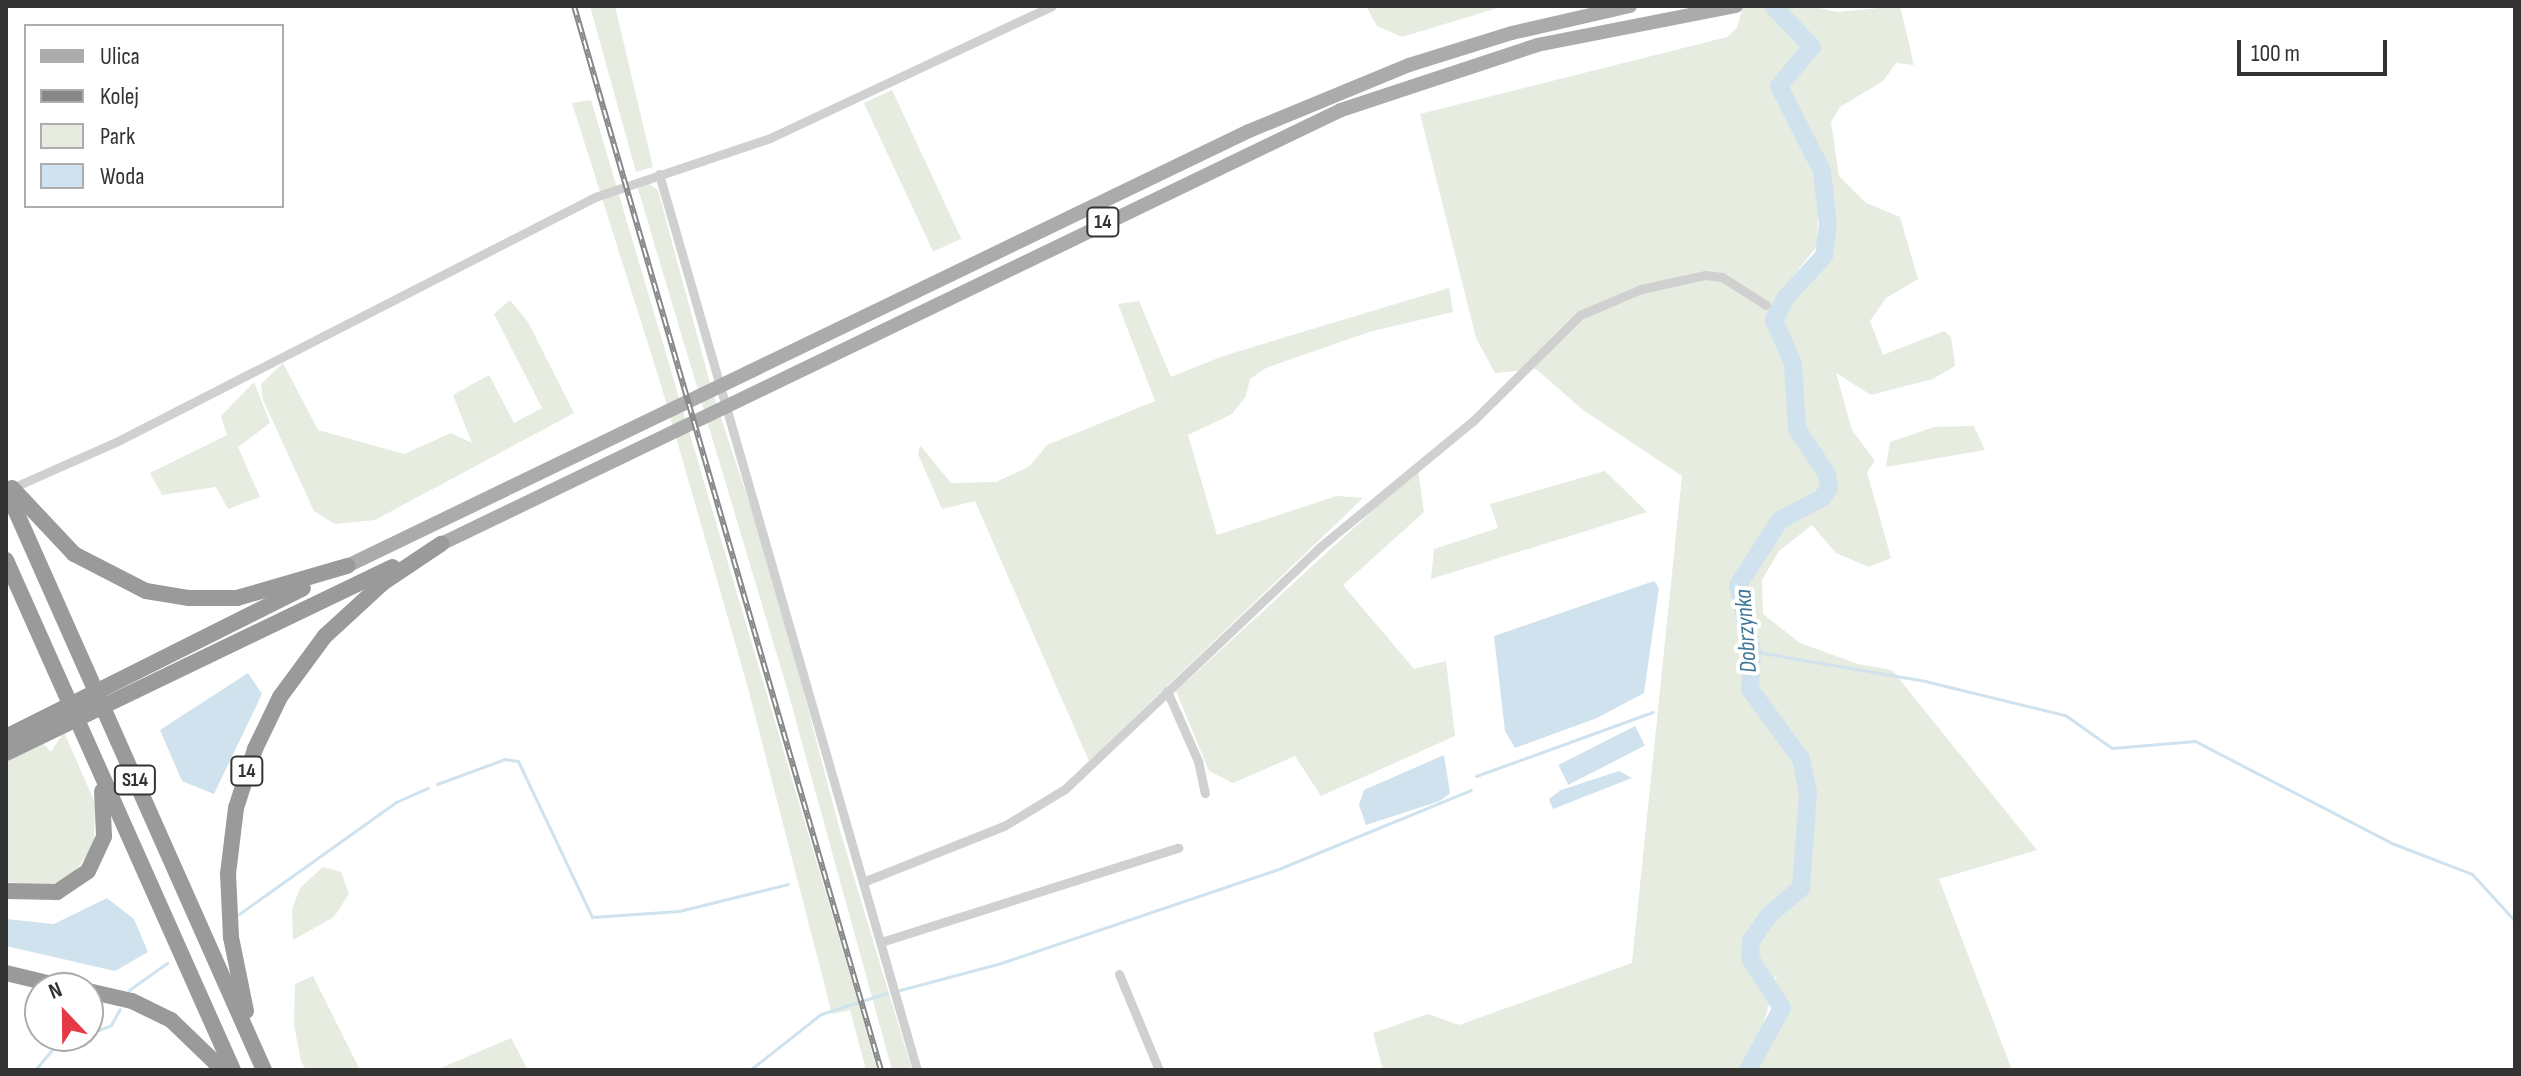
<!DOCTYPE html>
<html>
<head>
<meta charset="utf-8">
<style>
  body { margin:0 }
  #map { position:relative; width:2521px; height:1076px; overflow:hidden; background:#fff; font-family:"Sofia Sans Condensed",sans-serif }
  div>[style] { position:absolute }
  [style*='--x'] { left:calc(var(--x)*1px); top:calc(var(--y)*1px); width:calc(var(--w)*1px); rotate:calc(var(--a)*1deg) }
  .green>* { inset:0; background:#e6ecdf; transform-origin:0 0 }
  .water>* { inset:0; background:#cfe2ee; transform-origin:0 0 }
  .stream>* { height:3px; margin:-1.5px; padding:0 1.5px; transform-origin:1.5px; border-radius:1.5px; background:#cfe2ee }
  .river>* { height:18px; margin:-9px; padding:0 9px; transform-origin:9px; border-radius:9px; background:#cfe2ee }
  .minor>* { height:9px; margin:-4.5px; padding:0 4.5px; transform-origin:4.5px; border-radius:4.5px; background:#d0d0d0 }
  .primary>* { height:14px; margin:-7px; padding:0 7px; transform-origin:7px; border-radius:7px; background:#ababab }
  .motorway>* { height:16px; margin:-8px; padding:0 8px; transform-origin:8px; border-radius:8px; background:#9a9a9a }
  .rail>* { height:6px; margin-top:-3px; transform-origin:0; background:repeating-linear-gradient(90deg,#fff 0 9px,#888 0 18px); box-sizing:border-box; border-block:2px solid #888 }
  span { translate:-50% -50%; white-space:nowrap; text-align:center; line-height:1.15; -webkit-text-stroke:8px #fff; paint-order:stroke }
  .shield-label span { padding:2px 6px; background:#fff; border:2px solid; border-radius:6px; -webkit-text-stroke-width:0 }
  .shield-label { font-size:20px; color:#333; font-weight:700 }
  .water-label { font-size:24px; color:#3f7597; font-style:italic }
  .frame { position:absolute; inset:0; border:8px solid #333; pointer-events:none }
  .legend { position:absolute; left:24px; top:24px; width:260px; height:184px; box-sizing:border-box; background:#fff; border:2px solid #adadad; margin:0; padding:10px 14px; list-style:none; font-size:24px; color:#333 }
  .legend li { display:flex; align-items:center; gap:16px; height:40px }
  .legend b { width:40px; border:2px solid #adadad }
  .north { position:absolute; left:24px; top:972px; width:80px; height:80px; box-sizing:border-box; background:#fff; border:2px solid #adadad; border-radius:50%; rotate:338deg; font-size:22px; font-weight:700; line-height:32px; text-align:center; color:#333 }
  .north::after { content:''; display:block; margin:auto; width:28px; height:36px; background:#e63946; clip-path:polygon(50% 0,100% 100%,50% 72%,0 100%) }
  .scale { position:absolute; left:2237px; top:40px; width:150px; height:36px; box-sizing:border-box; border:4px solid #333; border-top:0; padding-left:10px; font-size:24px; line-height:28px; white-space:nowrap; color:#333; -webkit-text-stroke:6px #fff; paint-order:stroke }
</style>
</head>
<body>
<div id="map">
  <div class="green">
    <div style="clip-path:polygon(590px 6px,615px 6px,653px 167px,636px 172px)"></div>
    <div style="clip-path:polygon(1366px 6px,1504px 6px,1402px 37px,1377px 26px)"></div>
    <div style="clip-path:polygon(1743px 6px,1811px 6px,1837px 12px,1900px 6px,1914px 65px,1896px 63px,1883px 81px,1840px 107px,1831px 122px,1839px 176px,1866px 203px,1900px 217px,1918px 279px,1886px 298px,1870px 321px,1883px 355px,1944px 331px,1951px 337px,1955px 366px,1933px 379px,1871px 395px,1836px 373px,1852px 430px,1875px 461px,1867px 472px,1891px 558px,1869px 567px,1836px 553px,1812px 525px,1779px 551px,1762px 580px,1763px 614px,1800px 643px,1858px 664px,1892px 670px,2037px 850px,1939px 879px,2012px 1070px,1748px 1070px,1782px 1008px,1771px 990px,1778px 973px,1771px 984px,1754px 957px,1755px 940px,1808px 879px,1805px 861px,1812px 791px,1804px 758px,1754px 688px,1752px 617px,1744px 585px,1777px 530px,1833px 487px,1830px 473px,1802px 429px,1803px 390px,1796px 392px,1793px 364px,1774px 320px,1786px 297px,1824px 256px,1827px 190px,1811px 151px,1806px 156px,1819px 190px,1817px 246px,1781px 292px,1767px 326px,1786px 368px,1793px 432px,1823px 480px,1819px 492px,1777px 518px,1735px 590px,1748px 642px,1750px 699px,1794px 759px,1804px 814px,1796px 853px,1800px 879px,1758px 920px,1748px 939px,1746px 958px,1770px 1002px,1758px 1041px,1739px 1070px,1383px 1070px,1373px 1033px,1428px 1014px,1459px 1025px,1632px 963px,1682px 476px,1583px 410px,1536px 369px,1495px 373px,1476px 338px,1420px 114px,1727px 37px,1737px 28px)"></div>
    <div style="left:892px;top:90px;width:164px;height:31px;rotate:65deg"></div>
    <div style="clip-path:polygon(591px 100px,855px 992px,877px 1070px,866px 1070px,850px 1010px,832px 1014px,748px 688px,661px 385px,572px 103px)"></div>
    <div style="clip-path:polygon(648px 183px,658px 190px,713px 394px,770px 565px,841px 834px,912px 1070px,892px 1070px,788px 692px,638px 189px)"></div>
    <div style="clip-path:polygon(1449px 288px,1453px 312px,1369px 332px,1266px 368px,1250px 379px,1246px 396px,1232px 414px,1188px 435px,1217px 535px,1337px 496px,1363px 498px,1089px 761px,975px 501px,942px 509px,918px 454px,920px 445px,951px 483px,996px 482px,1030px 466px,1047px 445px,1155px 401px,1118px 304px,1139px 301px,1171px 377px,1223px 356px)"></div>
    <div style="clip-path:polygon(510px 300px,528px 322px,574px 413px,375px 520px,335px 524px,314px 511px,263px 400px,261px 384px,283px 363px,318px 430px,404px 454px,451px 433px,472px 443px,453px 395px,489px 375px,514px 423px,542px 408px,494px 314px)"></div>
    <div style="clip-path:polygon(254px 382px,270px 423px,238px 447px,260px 497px,228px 509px,216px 487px,162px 495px,150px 473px,227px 435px,221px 416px)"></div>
    <div style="clip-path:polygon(1974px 426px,1985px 450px,1886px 467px,1890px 442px,1934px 427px)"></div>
    <div style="clip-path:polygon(1418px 469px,1424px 512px,1343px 585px,1414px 669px,1446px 661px,1455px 736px,1321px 796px,1295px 756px,1233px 783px,1209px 771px,1176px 691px)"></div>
    <div style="clip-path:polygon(1605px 471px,1647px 512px,1431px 579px,1434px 549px,1498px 528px,1490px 504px)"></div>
    <div style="clip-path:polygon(64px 732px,95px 803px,94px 844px,75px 872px,49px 886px,6px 882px,6px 760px,42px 742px,51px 752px)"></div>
    <div style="clip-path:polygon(323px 867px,341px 872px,349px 894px,334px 917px,293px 940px,292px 909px,300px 888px)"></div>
    <div style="clip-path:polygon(313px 976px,360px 1070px,306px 1070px,301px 1061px,294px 1025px,295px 984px)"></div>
    <div style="clip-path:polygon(511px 1038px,528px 1070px,436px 1070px)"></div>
  </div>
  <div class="water">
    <div style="clip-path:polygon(1654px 581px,1659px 588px,1644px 693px,1597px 718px,1515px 748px,1505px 731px,1494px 636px)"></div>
    <div style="clip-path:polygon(248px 673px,262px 694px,214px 794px,182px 781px,160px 730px)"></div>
    <div style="left:1635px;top:726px;width:22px;height:86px;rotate:63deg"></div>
    <div style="clip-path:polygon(1444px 755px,1450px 793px,1440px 801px,1366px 825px,1359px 805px,1364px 790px)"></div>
    <div style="clip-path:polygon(1619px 771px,1632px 778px,1553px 809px,1549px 799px,1561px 790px)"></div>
    <div style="clip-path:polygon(107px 898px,134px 919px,148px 952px,115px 971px,6px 946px,6px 919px,54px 924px)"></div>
  </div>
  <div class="stream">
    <div style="--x:1752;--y:651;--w:176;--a:9.8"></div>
    <div style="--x:1925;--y:681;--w:144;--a:13.7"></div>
    <div style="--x:2065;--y:715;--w:57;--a:35.1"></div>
    <div style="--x:2112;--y:748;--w:83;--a:-4.8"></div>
    <div style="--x:2195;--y:741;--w:224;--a:27.4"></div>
    <div style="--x:2394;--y:844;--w:84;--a:21"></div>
    <div style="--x:2472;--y:874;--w:64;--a:47.5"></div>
    <div style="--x:1476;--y:776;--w:188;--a:-19.9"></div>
    <div style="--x:437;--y:784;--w:72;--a:-20.2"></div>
    <div style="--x:505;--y:759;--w:13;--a:9"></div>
    <div style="--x:518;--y:761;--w:173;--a:64.6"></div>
    <div style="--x:592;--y:917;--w:87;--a:-3.9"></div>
    <div style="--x:679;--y:911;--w:112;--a:-13.9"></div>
    <div style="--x:239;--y:914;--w:193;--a:-35.5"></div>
    <div style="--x:396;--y:802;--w:35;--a:-24"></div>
    <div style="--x:129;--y:990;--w:47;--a:-35.4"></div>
    <div style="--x:900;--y:990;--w:101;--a:-14.9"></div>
    <div style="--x:998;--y:964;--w:299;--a:-18.7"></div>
    <div style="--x:1281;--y:868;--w:205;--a:-22.3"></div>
    <div style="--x:88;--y:1034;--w:25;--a:-21"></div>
    <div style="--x:111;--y:1025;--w:18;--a:-61"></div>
    <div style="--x:35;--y:1070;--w:30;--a:-50"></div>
    <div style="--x:54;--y:1047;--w:25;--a:-26"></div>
    <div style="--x:750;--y:1070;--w:90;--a:-38.3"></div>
    <div style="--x:821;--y:1014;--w:69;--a:-17.7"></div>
  </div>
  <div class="river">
    <div style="--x:1748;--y:1070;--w:71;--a:-61.3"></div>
    <div style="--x:1782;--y:1008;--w:59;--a:-122.6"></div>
    <div style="--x:1750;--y:958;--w:17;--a:-87"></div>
    <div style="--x:1751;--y:941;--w:32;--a:-55"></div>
    <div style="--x:1769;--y:915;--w:42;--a:-40.2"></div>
    <div style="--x:1801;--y:888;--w:96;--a:-85.8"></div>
    <div style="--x:1808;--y:792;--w:34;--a:-102"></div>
    <div style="--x:1801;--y:759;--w:87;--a:-126.1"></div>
    <div style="--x:1750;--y:689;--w:38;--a:-87"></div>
    <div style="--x:1752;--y:651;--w:67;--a:-102"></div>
    <div style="--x:1738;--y:585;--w:77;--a:-57.1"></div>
    <div style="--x:1780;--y:520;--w:47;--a:-27.6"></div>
    <div style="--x:1822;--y:498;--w:12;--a:-55"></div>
    <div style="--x:1829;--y:488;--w:14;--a:-98"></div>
    <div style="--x:1827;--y:474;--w:54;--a:-123.7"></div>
    <div style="--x:1797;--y:429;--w:65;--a:-93.5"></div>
    <div style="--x:1793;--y:364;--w:48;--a:-113.4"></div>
    <div style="--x:1774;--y:320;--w:26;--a:-62"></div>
    <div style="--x:1786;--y:297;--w:56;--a:-47.2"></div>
    <div style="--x:1824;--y:256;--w:31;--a:-83"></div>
    <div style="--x:1828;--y:225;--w:54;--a:-96.3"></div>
    <div style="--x:1822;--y:171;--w:95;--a:-116.8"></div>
    <div style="--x:1779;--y:86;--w:51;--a:-49.8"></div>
    <div style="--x:1812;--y:47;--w:57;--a:-133.6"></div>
  </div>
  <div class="minor">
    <div style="--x:659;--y:174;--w:932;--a:73.94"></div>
    <div style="--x:12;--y:488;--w:116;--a:-23.9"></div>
    <div style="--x:118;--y:441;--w:536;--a:-27.09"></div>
    <div style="--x:595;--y:197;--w:185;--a:-18.6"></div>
    <div style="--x:770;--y:138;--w:311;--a:-25.1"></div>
    <div style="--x:1167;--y:691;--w:77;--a:66.1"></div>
    <div style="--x:1198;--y:761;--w:33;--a:78"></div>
    <div style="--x:863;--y:882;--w:152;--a:-21.7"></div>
    <div style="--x:1004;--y:826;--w:71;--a:-31.2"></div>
    <div style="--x:1065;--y:789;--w:352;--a:-43.5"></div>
    <div style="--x:1320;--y:547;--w:198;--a:-39.5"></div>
    <div style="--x:1473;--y:421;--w:151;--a:-44.7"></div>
    <div style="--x:1580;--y:315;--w:66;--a:-23.1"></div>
    <div style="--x:1641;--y:289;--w:66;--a:-12.3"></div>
    <div style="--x:1705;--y:275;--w:17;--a:7"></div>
    <div style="--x:1722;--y:277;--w:52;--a:32.5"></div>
    <div style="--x:881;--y:942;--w:312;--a:-17.6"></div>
    <div style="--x:1119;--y:974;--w:104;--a:67.4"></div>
  </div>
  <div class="primary">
    <div style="--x:441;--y:544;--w:999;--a:-25.74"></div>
    <div style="--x:1341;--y:110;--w:206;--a:-18.3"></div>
    <div style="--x:1537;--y:45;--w:203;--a:-11.1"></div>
    <div style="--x:347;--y:566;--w:1001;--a:-25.75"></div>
    <div style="--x:1249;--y:131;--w:173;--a:-22.4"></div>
    <div style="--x:1409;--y:65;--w:108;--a:-17.3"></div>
    <div style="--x:1512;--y:33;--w:121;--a:-12.9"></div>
  </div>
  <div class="motorway">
    <div style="--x:12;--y:488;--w:91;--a:46.8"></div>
    <div style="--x:74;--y:554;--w:81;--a:27.2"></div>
    <div style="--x:146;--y:591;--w:44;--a:9.2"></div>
    <div style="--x:189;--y:598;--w:48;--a:0"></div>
    <div style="--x:237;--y:598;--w:115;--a:-16.2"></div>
    <div style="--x:6;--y:489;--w:636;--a:66.06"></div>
    <div style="--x:6;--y:560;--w:558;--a:66.01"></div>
    <div style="--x:6;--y:737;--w:332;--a:-26.6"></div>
    <div style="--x:6;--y:753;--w:429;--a:-25.7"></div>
    <div style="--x:6;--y:891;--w:51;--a:1.1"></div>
    <div style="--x:57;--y:892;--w:37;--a:-34"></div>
    <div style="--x:88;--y:871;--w:38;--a:-65"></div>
    <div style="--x:104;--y:836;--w:45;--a:-92.5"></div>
    <div style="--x:6;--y:973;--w:64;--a:13.6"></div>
    <div style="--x:88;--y:991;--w:45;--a:12.8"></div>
    <div style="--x:132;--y:1001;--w:43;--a:26"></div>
    <div style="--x:171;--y:1020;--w:72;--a:43.9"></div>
    <div style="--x:246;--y:1011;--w:76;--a:-101.5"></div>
    <div style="--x:231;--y:937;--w:63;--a:-92.7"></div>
    <div style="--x:228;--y:874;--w:66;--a:-83.1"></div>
    <div style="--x:236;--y:808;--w:62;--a:-72.1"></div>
    <div style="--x:255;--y:749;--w:58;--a:-64.3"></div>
    <div style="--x:280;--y:697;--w:76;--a:-53.6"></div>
    <div style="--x:325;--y:636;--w:80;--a:-42.5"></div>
    <div style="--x:384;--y:582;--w:69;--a:-33.7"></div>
  </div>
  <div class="rail">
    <div style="--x:574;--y:6;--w:1107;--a:73.91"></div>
  </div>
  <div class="shield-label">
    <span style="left:1103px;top:222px">14</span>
    <span style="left:247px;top:771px">14</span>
    <span style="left:135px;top:780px">S14</span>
  </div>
  <div class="water-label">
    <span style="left:1746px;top:631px;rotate:-94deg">Dobrzynka</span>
  </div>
  <div class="frame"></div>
  <ul class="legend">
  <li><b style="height:10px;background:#ababab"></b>Ulica</li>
  <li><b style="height:10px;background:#888"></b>Kolej</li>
  <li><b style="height:22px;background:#e6ecdf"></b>Park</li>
  <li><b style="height:22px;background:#cfe2ee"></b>Woda</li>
  </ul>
  <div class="north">N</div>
  <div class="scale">100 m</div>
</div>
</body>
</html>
